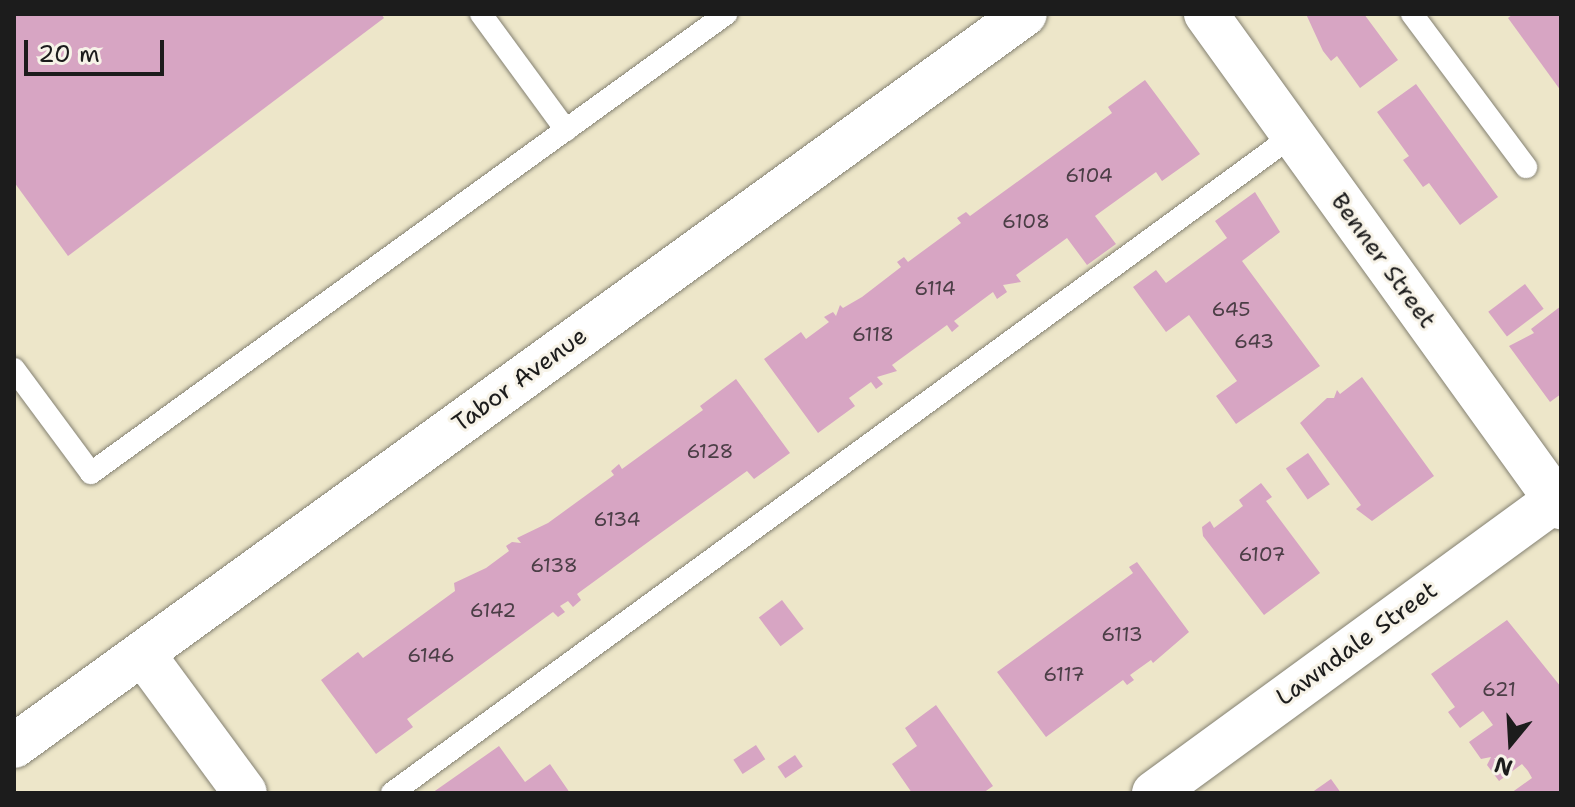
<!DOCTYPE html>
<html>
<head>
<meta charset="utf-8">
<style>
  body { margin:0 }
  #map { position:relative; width:1575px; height:807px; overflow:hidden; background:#ede6c9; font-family:"Shantell Sans",sans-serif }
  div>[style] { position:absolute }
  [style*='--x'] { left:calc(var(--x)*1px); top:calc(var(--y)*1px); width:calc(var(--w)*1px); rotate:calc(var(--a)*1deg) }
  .building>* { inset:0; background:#d7a5c3; transform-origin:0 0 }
  .roads { filter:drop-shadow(0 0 2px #848172) drop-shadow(0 0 2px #848172) }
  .lane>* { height:22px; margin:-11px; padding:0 11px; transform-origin:11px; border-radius:11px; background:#fff }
  .street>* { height:44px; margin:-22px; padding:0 22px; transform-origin:22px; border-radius:22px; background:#fff }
  .secondary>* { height:44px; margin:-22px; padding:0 22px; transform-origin:22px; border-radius:22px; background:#fff }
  span { translate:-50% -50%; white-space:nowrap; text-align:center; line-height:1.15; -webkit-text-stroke:6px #f7f3e8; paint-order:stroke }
  .number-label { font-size:20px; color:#4b3e46 }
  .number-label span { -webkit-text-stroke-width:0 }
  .street-label { font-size:24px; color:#1c1c1c }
  .frame { position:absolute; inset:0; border:16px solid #1c1c1c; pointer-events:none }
  .north { position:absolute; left:1471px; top:703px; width:80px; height:80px; -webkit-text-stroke:6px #f7f3e8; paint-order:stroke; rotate:198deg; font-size:22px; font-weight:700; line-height:32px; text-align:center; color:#1c1c1c }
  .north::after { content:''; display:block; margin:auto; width:28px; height:36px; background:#1c1c1c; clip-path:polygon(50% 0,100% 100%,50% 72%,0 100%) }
  .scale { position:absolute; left:24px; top:40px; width:140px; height:36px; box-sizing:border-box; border:4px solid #1c1c1c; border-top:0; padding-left:10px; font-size:24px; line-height:28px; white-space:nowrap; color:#1c1c1c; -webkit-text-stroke:6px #f7f3e8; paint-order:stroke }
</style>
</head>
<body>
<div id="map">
  <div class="building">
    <div style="clip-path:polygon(14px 14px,381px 14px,384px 18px,68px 256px,14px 182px)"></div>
    <div style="clip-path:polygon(1306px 14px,1364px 14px,1398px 60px,1360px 88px,1337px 56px,1331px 61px,1323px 51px)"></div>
    <div style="clip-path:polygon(1513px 14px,1561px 14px,1561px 91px,1508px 18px)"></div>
    <div style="clip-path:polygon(1145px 80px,1200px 154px,1162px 181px,1156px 172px,1095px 216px,1116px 244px,1087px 265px,1067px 238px,1016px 275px,1021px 282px,1003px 285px,1007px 292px,997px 299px,993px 292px,954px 321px,959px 326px,952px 332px,947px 325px,892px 365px,897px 371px,877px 377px,883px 384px,876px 389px,871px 382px,849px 398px,855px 406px,818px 433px,764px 359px,801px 332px,806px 339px,829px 322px,824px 317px,833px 312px,836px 316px,840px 305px,843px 308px,862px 297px,901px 267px,897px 262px,904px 257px,908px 262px,961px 223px,957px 218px,966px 212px,970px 216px,1112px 113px,1108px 107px)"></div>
    <div style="clip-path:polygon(1416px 84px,1498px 197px,1460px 225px,1429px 183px,1423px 187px,1415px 176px,1403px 160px,1409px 156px,1377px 112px)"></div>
    <div style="clip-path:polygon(1255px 192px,1280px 232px,1242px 261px,1320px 366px,1236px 424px,1216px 396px,1237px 381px,1189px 315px,1166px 332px,1133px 287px,1156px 270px,1166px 283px,1227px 238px,1215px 221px)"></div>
    <div style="left:1525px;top:284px;width:31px;height:46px;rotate:53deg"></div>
    <div style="clip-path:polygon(1561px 306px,1561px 394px,1550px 402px,1509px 346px,1534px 333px,1531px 329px)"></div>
    <div style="clip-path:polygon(1362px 377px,1434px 476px,1372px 521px,1356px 509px,1361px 505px,1300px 423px,1327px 398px,1334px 398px,1337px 390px,1340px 394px)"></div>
    <div style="clip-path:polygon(736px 379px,790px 453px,754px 479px,747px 471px,655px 537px,577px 594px,581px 600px,573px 607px,568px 601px,560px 606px,565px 612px,558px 617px,553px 612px,407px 719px,413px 727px,376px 754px,321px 680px,358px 652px,363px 658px,455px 591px,454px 583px,486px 568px,509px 551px,506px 546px,512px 542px,521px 543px,517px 538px,548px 523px,614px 475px,611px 471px,619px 464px,622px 469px,703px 410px,700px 406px)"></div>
    <div style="left:1308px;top:453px;width:38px;height:27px;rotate:55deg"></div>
    <div style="clip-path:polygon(1261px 483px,1272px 497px,1266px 501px,1320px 573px,1264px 615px,1203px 536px,1202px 527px,1210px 521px,1214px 528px,1243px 506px,1239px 500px)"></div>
    <div style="clip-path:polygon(1137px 562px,1189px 632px,1153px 663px,1151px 660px,1130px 675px,1134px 680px,1127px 685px,1123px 680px,1046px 737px,997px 672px,1133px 573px,1129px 567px)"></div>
    <div style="left:782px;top:600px;width:36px;height:29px;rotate:53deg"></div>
    <div style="clip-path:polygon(1507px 620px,1561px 687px,1561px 793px,1511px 793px,1532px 778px,1528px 771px,1522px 764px,1499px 781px,1487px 765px,1491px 757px,1481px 759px,1469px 742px,1493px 725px,1483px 711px,1460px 728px,1448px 712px,1455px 707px,1431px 674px)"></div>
    <div style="clip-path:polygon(936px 705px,993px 786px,983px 793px,912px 793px,892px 764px,917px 746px,905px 728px)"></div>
    <div style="left:756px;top:745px;width:17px;height:27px;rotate:57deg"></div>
    <div style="clip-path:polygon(499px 746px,525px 782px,550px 764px,570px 793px,432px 793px)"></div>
    <div style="left:795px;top:755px;width:14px;height:21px;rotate:56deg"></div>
    <div style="clip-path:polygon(1331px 779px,1341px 793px,1311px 793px)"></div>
  </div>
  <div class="roads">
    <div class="lane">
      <div style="--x:481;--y:14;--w:144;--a:53.8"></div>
      <div style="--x:1412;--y:14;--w:191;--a:53.3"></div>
      <div style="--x:14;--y:369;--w:129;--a:53.5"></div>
      <div style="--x:91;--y:473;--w:784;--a:-35.86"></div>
      <div style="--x:392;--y:793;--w:1114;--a:-36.13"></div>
    </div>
    <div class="street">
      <div style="--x:1206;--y:14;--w:608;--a:54.24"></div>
      <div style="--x:1154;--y:793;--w:504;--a:-36.12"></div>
    </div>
    <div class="secondary">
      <div style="--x:143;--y:654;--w:172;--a:53.7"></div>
      <div style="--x:14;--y:746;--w:1248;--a:-35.91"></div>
    </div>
  </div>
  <div class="number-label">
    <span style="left:1089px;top:175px">6104</span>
    <span style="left:1026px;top:221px">6108</span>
    <span style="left:935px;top:288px">6114</span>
    <span style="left:1231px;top:309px">645</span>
    <span style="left:873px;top:334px">6118</span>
    <span style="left:1254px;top:341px">643</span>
    <span style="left:710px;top:451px">6128</span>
    <span style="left:617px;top:519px">6134</span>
    <span style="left:1262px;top:554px">6107</span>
    <span style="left:554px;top:565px">6138</span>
    <span style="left:493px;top:610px">6142</span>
    <span style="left:1122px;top:634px">6113</span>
    <span style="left:431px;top:655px">6146</span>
    <span style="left:1064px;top:674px">6117</span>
    <span style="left:1499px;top:689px">621</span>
  </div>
  <div class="street-label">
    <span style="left:1383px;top:261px;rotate:54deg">Benner Street</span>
    <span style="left:520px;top:380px;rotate:-36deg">Tabor Avenue</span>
    <span style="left:1357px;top:644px;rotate:-36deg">Lawndale Street</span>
  </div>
  <div class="frame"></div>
  <div class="north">N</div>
  <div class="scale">20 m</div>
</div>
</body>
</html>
